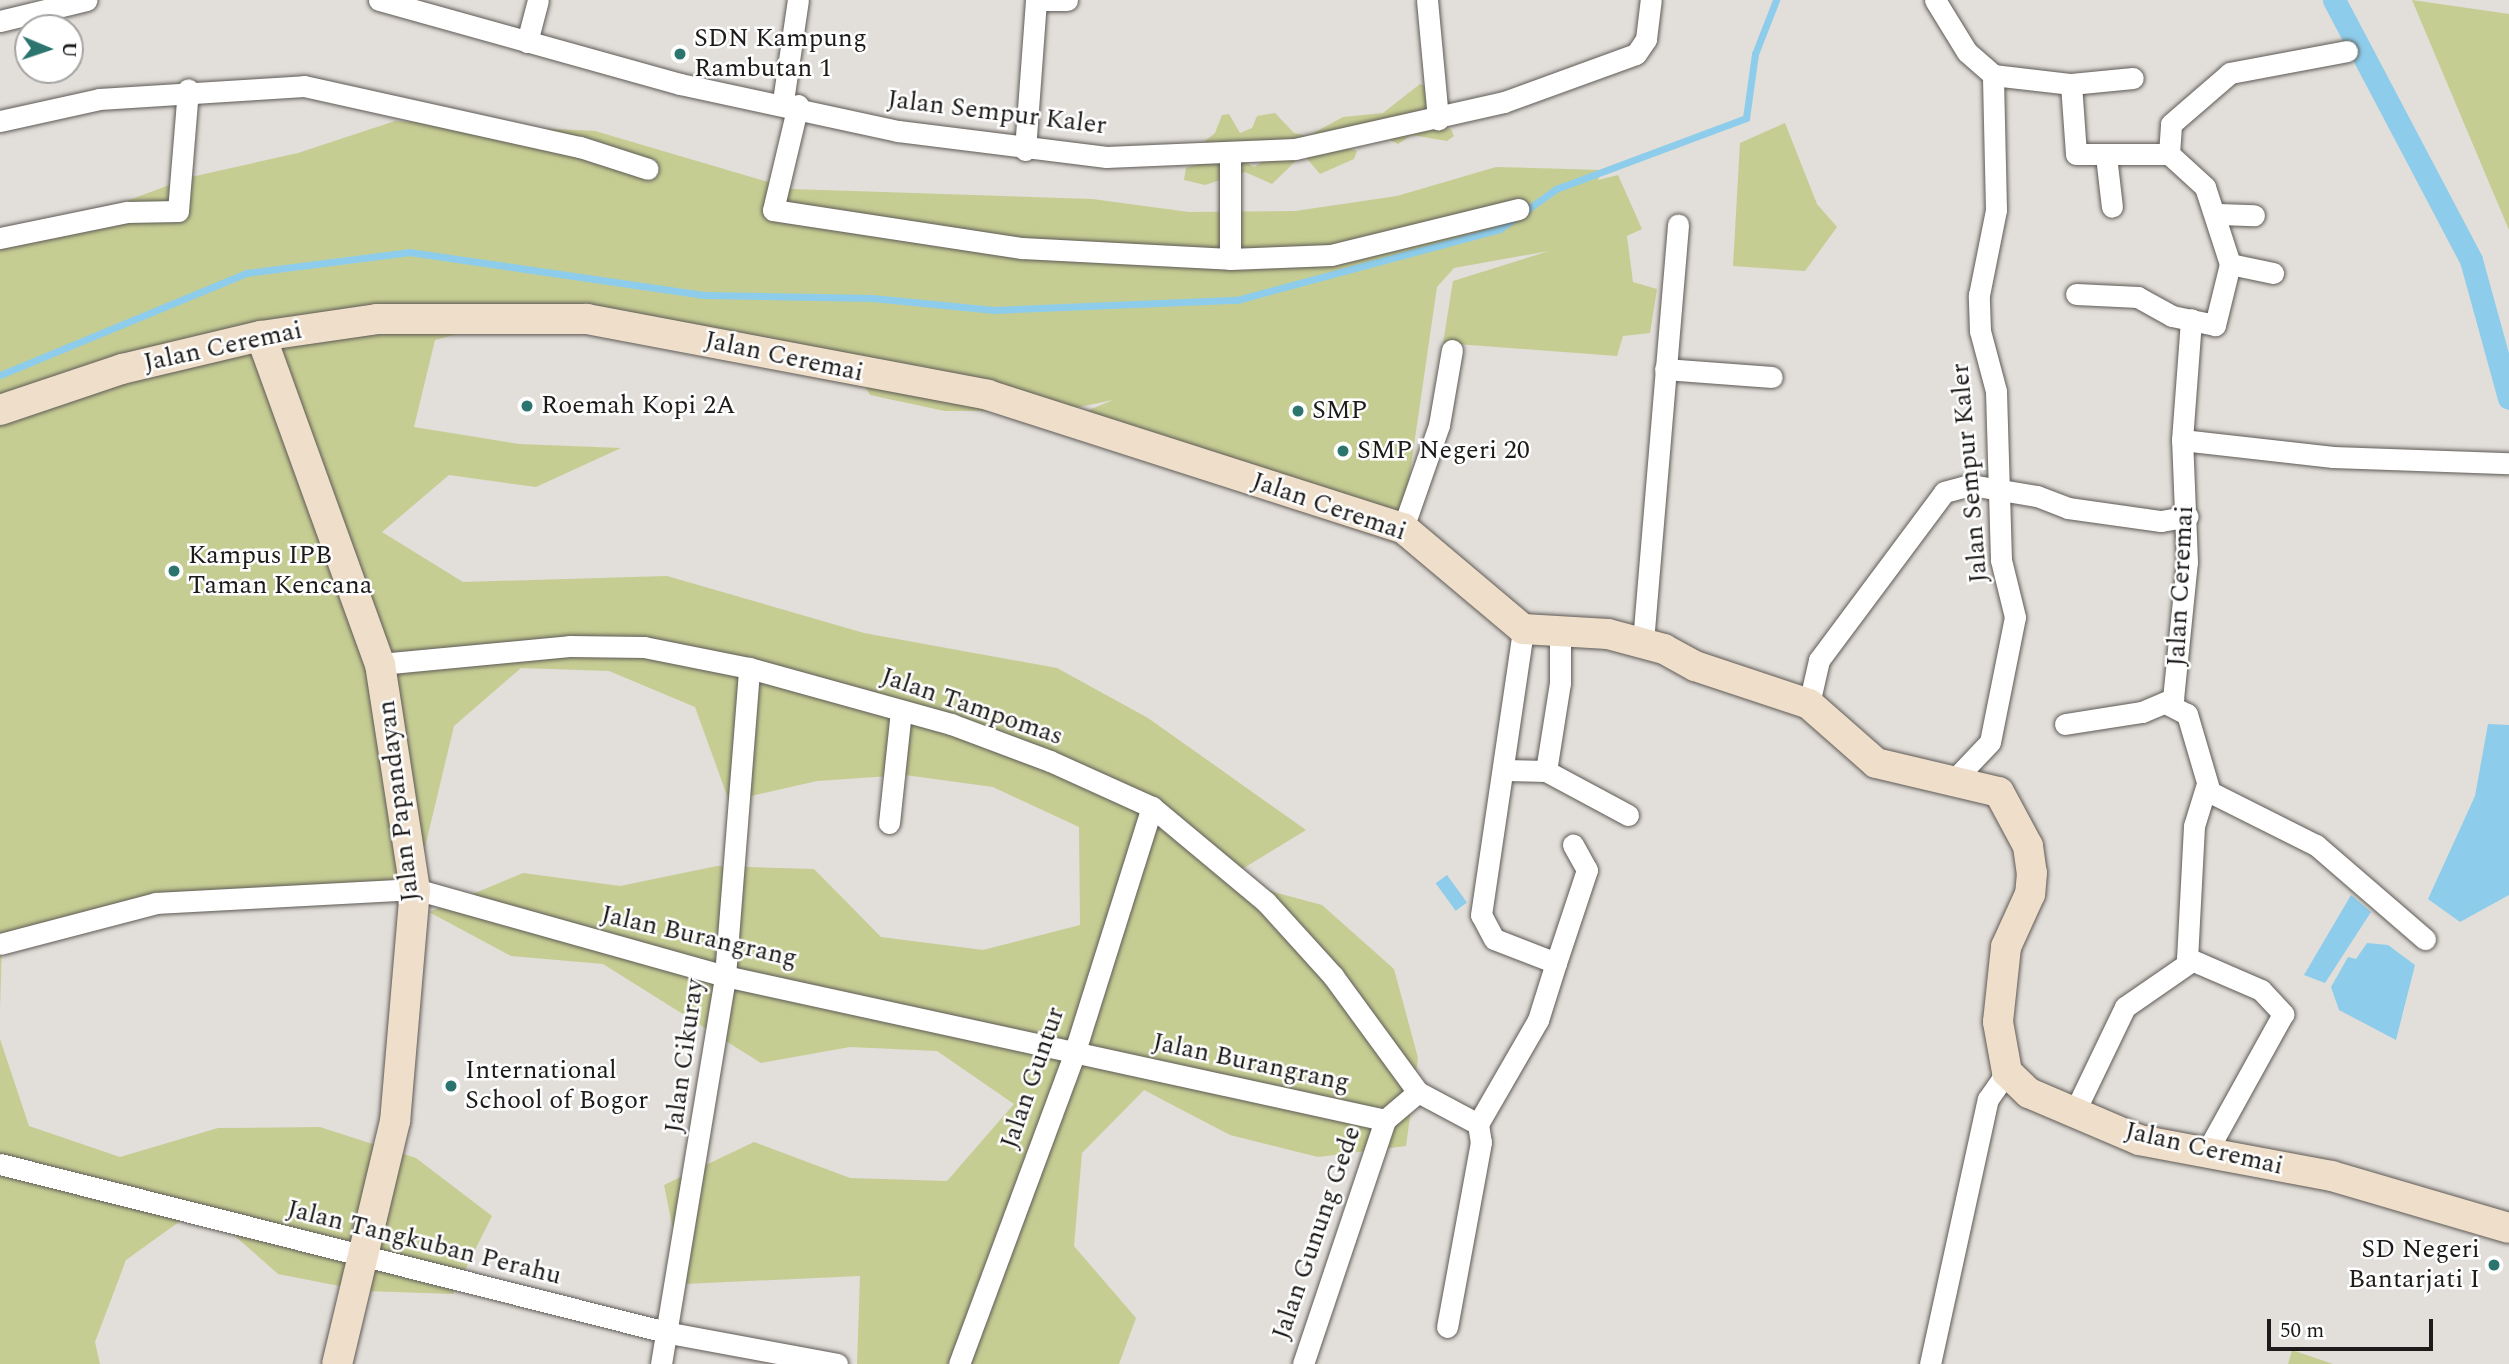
<!DOCTYPE html>
<html>
<head>
<meta charset="utf-8">
<style>
  body { margin:0 }
  #map { position:relative; width:2509px; height:1364px; overflow:hidden; background:#e2ded9; font-family:Spectral,serif }
  div>[style] { position:absolute }
  [style*='--x'] { left:calc(var(--x)*1px); top:calc(var(--y)*1px); width:calc(var(--w)*1px); rotate:calc(var(--a)*1deg) }
  .green>* { inset:0; background:#c6cd93 }
  .water>* { inset:0; background:#8dcdeb; transform-origin:0 0 }
  .stream>* { height:7px; margin:-3.5px; padding:0 3.5px; transform-origin:3.5px; border-radius:3.5px; background:#8dcdeb }
  .canal>* { height:23px; margin:-11.5px; padding:0 11.5px; transform-origin:11.5px; border-radius:11.5px; background:#8dcdeb }
  .roads { filter:drop-shadow(0 0 2px #5e5a56) drop-shadow(0 0 2px #5e5a56) }
  .street>* { height:21px; margin:-10.5px; padding:0 10.5px; transform-origin:10.5px; border-radius:10.5px; background:#fff }
  .secondary>* { height:30px; margin:-15px; padding:0 15px; transform-origin:15px; border-radius:15px; background:#efdfca }
  .dots>* { width:19px; height:19px; translate:-50% -50%; box-sizing:border-box; border:4px solid #fff; border-radius:50% }
  span { translate:-50% -50%; white-space:nowrap; text-align:center; line-height:1.15; -webkit-text-stroke:5px #fff; paint-order:stroke }
  .poi-label { font-size:26px; color:#1d1b1a }
  .left { translate:0 -50%; text-align:left }
  .right { translate:-100% -50%; text-align:right }
  .street-label { font-size:26px; color:#1d1b1a }
  .north { position:absolute; left:14px; top:14px; width:70px; height:70px; box-sizing:border-box; background:#fff; border:2px solid #a5a4a3; border-radius:50%; rotate:92deg; font-size:19px; font-weight:700; line-height:28px; text-align:center; color:#1d1b1a }
  .north::after { content:''; display:block; margin:auto; width:24px; height:32px; background:#2c756f; clip-path:polygon(50% 0,100% 100%,50% 72%,0 100%) }
  .scale { position:absolute; left:2267px; top:1319px; width:166px; height:32px; box-sizing:border-box; border:4px solid #1d1b1a; border-top:0; padding-left:9px; font-size:21px; line-height:24px; white-space:nowrap; color:#1d1b1a; -webkit-text-stroke:5px #fff; paint-order:stroke }
</style>
</head>
<body>
<div id="map">
  <div class="green">
    <div style="clip-path:polygon(2412px 0,2509px 14px,2509px 230px)"></div>
    <div style="clip-path:polygon(1420px 84px,1446px 94px,1449px 102px,1421px 112px,1437px 127px,1451px 129px,1454px 136px,1447px 141px,1412px 135px,1398px 144px,1385px 137px,1344px 147px,1357px 151px,1354px 159px,1320px 174px,1303px 154px,1272px 184px,1245px 172px,1205px 185px,1184px 180px,1186px 168px,1210px 160px,1236px 157px,1254px 167px,1266px 159px,1194px 150px,1215px 133px,1222px 115px,1229px 114px,1240px 133px,1252px 128px,1257px 116px,1275px 113px,1294px 133px,1308px 136px,1343px 117px,1383px 113px)"></div>
    <div style="clip-path:polygon(395px 121px,595px 131px,792px 189px,1092px 199px,1189px 212px,1295px 211px,1397px 196px,1496px 167px,1602px 170px,1598px 180px,1618px 175px,1642px 229px,1627px 236px,1633px 282px,1657px 289px,1650px 333px,1623px 336px,1617px 356px,1443px 343px,1453px 281px,1549px 251px,1454px 268px,1437px 287px,1402px 528px,1077px 415px,1113px 400px,1065px 410px,945px 411px,870px 395px,853px 364px,529px 315px,435px 340px,414px 427px,519px 444px,621px 448px,536px 487px,449px 475px,382px 532px,463px 582px,667px 576px,864px 633px,1057px 668px,1148px 718px,1306px 830px,1226px 879px,1322px 905px,1394px 969px,1418px 1058px,1406px 1146px,1318px 1157px,1230px 1135px,1144px 1090px,1082px 1153px,1074px 1246px,1136px 1318px,1119px 1364px,857px 1364px,860px 1276px,684px 1284px,664px 1185px,754px 1142px,850px 1178px,947px 1181px,1014px 1104px,937px 1051px,850px 1047px,761px 1063px,603px 964px,511px 956px,429px 912px,523px 873px,620px 886px,717px 866px,814px 869px,881px 937px,983px 950px,1080px 925px,1079px 827px,993px 787px,905px 775px,817px 781px,729px 801px,695px 707px,609px 671px,521px 668px,454px 726px,415px 889px,187px 901px,2px 944px,0 1009px,0 248px,191px 177px,298px 153px)"></div>
    <div style="clip-path:polygon(1785px 123px,1817px 204px,1837px 227px,1805px 271px,1733px 266px,1740px 143px)"></div>
    <div style="clip-path:polygon(0 1039px,29px 1126px,120px 1157px,218px 1128px,320px 1127px,416px 1158px,492px 1216px,453px 1294px,365px 1291px,278px 1274px,201px 1206px,126px 1260px,95px 1342px,100px 1364px,0 1364px)"></div>
    <div style="clip-path:polygon(2292px 1350px,2333px 1364px,2288px 1364px)"></div>
  </div>
  <div class="water">
    <div style="clip-path:polygon(2488px 724px,2509px 725px,2509px 895px,2460px 922px,2428px 899px,2475px 796px)"></div>
    <div style="left:1447px;top:875px;width:34px;height:14px;rotate:54deg"></div>
    <div style="clip-path:polygon(2351px 895px,2371px 912px,2325px 983px,2304px 975px)"></div>
    <div style="clip-path:polygon(2367px 943px,2388px 945px,2415px 965px,2396px 1040px,2339px 1010px,2331px 987px,2348px 957px,2356px 959px)"></div>
  </div>
  <div class="stream">
    <div style="--x:0;--y:375;--w:266;--a:-22.5"></div>
    <div style="--x:246;--y:273;--w:164;--a:-7.3"></div>
    <div style="--x:409;--y:252;--w:298;--a:8.3"></div>
    <div style="--x:704;--y:295;--w:168;--a:1"></div>
    <div style="--x:872;--y:298;--w:123;--a:5.6"></div>
    <div style="--x:994;--y:310;--w:243;--a:-2.4"></div>
    <div style="--x:1237;--y:300;--w:272;--a:-15.1"></div>
    <div style="--x:1500;--y:229;--w:69;--a:-35.5"></div>
    <div style="--x:1556;--y:189;--w:203;--a:-20.5"></div>
    <div style="--x:1746;--y:118;--w:65;--a:-82"></div>
    <div style="--x:1755;--y:54;--w:58;--a:-68.7"></div>
  </div>
  <div class="canal">
    <div style="--x:2334;--y:0;--w:294;--a:62.2"></div>
    <div style="--x:2471;--y:260;--w:143;--a:74.6"></div>
  </div>
  <div class="roads">
    <div class="street">
      <div style="--x:379;--y:0;--w:313;--a:15.6"></div>
      <div style="--x:680;--y:84;--w:223;--a:12.2"></div>
      <div style="--x:898;--y:131;--w:210;--a:7.1"></div>
      <div style="--x:1106;--y:157;--w:189;--a:-2.4"></div>
      <div style="--x:1295;--y:149;--w:214;--a:-12.7"></div>
      <div style="--x:1504;--y:102;--w:140;--a:-20"></div>
      <div style="--x:1636;--y:54;--w:18;--a:-56"></div>
      <div style="--x:1646;--y:39;--w:39;--a:-83"></div>
      <div style="--x:1036;--y:0;--w:31;--a:0"></div>
      <div style="--x:1427;--y:0;--w:120;--a:84.7"></div>
      <div style="--x:1935;--y:0;--w:61;--a:58.4"></div>
      <div style="--x:1967;--y:52;--w:35;--a:41"></div>
      <div style="--x:1993;--y:75;--w:79;--a:6.6"></div>
      <div style="--x:2071;--y:84;--w:62;--a:-5.5"></div>
      <div style="--x:0;--y:21;--w:89;--a:-13.6"></div>
      <div style="--x:527;--y:42;--w:43;--a:-75.3"></div>
      <div style="--x:2071;--y:84;--w:70;--a:85.9"></div>
      <div style="--x:2076;--y:154;--w:93;--a:0"></div>
      <div style="--x:2169;--y:154;--w:49;--a:42.5"></div>
      <div style="--x:2205;--y:187;--w:81;--a:72"></div>
      <div style="--x:2230;--y:264;--w:63;--a:103.8"></div>
      <div style="--x:2215;--y:325;--w:44;--a:-168.2"></div>
      <div style="--x:2172;--y:316;--w:39;--a:-151"></div>
      <div style="--x:2138;--y:297;--w:62;--a:-177.2"></div>
      <div style="--x:783;--y:101;--w:102;--a:-81.6"></div>
      <div style="--x:798;--y:105;--w:108;--a:103.4"></div>
      <div style="--x:773;--y:210;--w:252;--a:8.7"></div>
      <div style="--x:1022;--y:248;--w:208;--a:3"></div>
      <div style="--x:1230;--y:259;--w:107;--a:-90"></div>
      <div style="--x:0;--y:121;--w:101;--a:-12.5"></div>
      <div style="--x:99;--y:99;--w:205;--a:-3.6"></div>
      <div style="--x:304;--y:86;--w:283;--a:12.5"></div>
      <div style="--x:580;--y:147;--w:71;--a:17.9"></div>
      <div style="--x:1025;--y:150;--w:149;--a:-85.8"></div>
      <div style="--x:2169;--y:154;--w:30;--a:-86"></div>
      <div style="--x:2171;--y:124;--w:78;--a:-40.8"></div>
      <div style="--x:2230;--y:73;--w:119;--a:-10.6"></div>
      <div style="--x:2106;--y:156;--w:51;--a:83.3"></div>
      <div style="--x:2219;--y:214;--w:35;--a:2"></div>
      <div style="--x:0;--y:238;--w:130;--a:-11.6"></div>
      <div style="--x:127;--y:212;--w:51;--a:-1.1"></div>
      <div style="--x:178;--y:211;--w:122;--a:-85.3"></div>
      <div style="--x:1230;--y:259;--w:101;--a:-2.3"></div>
      <div style="--x:1331;--y:255;--w:193;--a:-13.8"></div>
      <div style="--x:2230;--y:264;--w:44;--a:11.8"></div>
      <div style="--x:1665;--y:369;--w:107;--a:4.3"></div>
      <div style="--x:2182;--y:440;--w:152;--a:6.4"></div>
      <div style="--x:2333;--y:457;--w:176;--a:2"></div>
      <div style="--x:1403;--y:528;--w:109;--a:-70.7"></div>
      <div style="--x:1439;--y:425;--w:76;--a:-80.2"></div>
      <div style="--x:1643;--y:642;--w:419;--a:-85.2"></div>
      <div style="--x:380;--y:664;--w:190;--a:-5.4"></div>
      <div style="--x:569;--y:646;--w:75;--a:0.8"></div>
      <div style="--x:644;--y:647;--w:107;--a:11.3"></div>
      <div style="--x:749;--y:668;--w:210;--a:15.5"></div>
      <div style="--x:951;--y:724;--w:106;--a:20.5"></div>
      <div style="--x:1050;--y:761;--w:112;--a:24.3"></div>
      <div style="--x:1152;--y:807;--w:148;--a:39.8"></div>
      <div style="--x:1266;--y:902;--w:100;--a:47.8"></div>
      <div style="--x:1333;--y:976;--w:144;--a:53.8"></div>
      <div style="--x:1809;--y:704;--w:45;--a:-77.2"></div>
      <div style="--x:1819;--y:660;--w:209;--a:-53.3"></div>
      <div style="--x:1944;--y:492;--w:28;--a:-15"></div>
      <div style="--x:1971;--y:485;--w:67;--a:9.5"></div>
      <div style="--x:2037;--y:496;--w:33;--a:21"></div>
      <div style="--x:2068;--y:508;--w:94;--a:8"></div>
      <div style="--x:2161;--y:521;--w:27;--a:-10"></div>
      <div style="--x:2169;--y:705;--w:20;--a:27"></div>
      <div style="--x:2187;--y:714;--w:81;--a:73.6"></div>
      <div style="--x:2210;--y:792;--w:119;--a:26.6"></div>
      <div style="--x:2316;--y:845;--w:144;--a:40.8"></div>
      <div style="--x:2065;--y:724;--w:78;--a:-8.9"></div>
      <div style="--x:2142;--y:712;--w:34;--a:-23"></div>
      <div style="--x:2173;--y:699;--w:138;--a:-84.2"></div>
      <div style="--x:2187;--y:562;--w:122;--a:-92.3"></div>
      <div style="--x:2182;--y:440;--w:121;--a:-85.7"></div>
      <div style="--x:1506;--y:770;--w:40;--a:1.4"></div>
      <div style="--x:1546;--y:771;--w:93;--a:28.2"></div>
      <div style="--x:1546;--y:771;--w:89;--a:-81"></div>
      <div style="--x:1560;--y:683;--w:52;--a:-90"></div>
      <div style="--x:1954;--y:780;--w:52;--a:-46.5"></div>
      <div style="--x:1990;--y:742;--w:127;--a:-78.7"></div>
      <div style="--x:2015;--y:617;--w:59;--a:-103.8"></div>
      <div style="--x:2001;--y:560;--w:169;--a:-91.7"></div>
      <div style="--x:1996;--y:391;--w:62;--a:-104.9"></div>
      <div style="--x:1980;--y:331;--w:36;--a:-92"></div>
      <div style="--x:1979;--y:295;--w:87;--a:-78.7"></div>
      <div style="--x:1996;--y:210;--w:135;--a:-91.3"></div>
      <div style="--x:2206;--y:787;--w:41;--a:107.1"></div>
      <div style="--x:2194;--y:826;--w:132;--a:93"></div>
      <div style="--x:2187;--y:958;--w:81;--a:23.4"></div>
      <div style="--x:2261;--y:990;--w:33;--a:47"></div>
      <div style="--x:2283;--y:1014;--w:159;--a:119"></div>
      <div style="--x:889;--y:823;--w:113;--a:-83.9"></div>
      <div style="--x:0;--y:944;--w:161;--a:-14.7"></div>
      <div style="--x:156;--y:903;--w:259;--a:-3.1"></div>
      <div style="--x:415;--y:889;--w:322;--a:15.7"></div>
      <div style="--x:725;--y:976;--w:676;--a:12.31"></div>
      <div style="--x:1556;--y:963;--w:98;--a:-71.6"></div>
      <div style="--x:1587;--y:870;--w:29;--a:-119"></div>
      <div style="--x:2074;--y:1113;--w:118;--a:-64.3"></div>
      <div style="--x:2125;--y:1007;--w:79;--a:-34.7"></div>
      <div style="--x:1385;--y:1120;--w:43;--a:-40.3"></div>
      <div style="--x:1418;--y:1092;--w:68;--a:28.1"></div>
      <div style="--x:1478;--y:1124;--w:18;--a:81"></div>
      <div style="--x:1481;--y:1142;--w:188;--a:100.4"></div>
      <div style="--x:1478;--y:1124;--w:120;--a:-60"></div>
      <div style="--x:1538;--y:1020;--w:60;--a:-72.5"></div>
      <div style="--x:1556;--y:963;--w:66;--a:-158.8"></div>
      <div style="--x:1494;--y:939;--w:27;--a:-118"></div>
      <div style="--x:1481;--y:915;--w:289;--a:-81.6"></div>
      <div style="--x:0;--y:1164;--w:691;--a:14.16"></div>
      <div style="--x:670;--y:1333;--w:170;--a:10.5"></div>
      <div style="--x:661;--y:1364;--w:393;--a:-80.6"></div>
      <div style="--x:725;--y:976;--w:309;--a:-85.5"></div>
      <div style="--x:959;--y:1364;--w:331;--a:-69.6"></div>
      <div style="--x:1074;--y:1054;--w:259;--a:-72.5"></div>
      <div style="--x:1303;--y:1364;--w:257;--a:-71.4"></div>
      <div style="--x:1930;--y:1364;--w:271;--a:-77.7"></div>
      <div style="--x:1988;--y:1099;--w:33;--a:-55"></div>
    </div>
    <div class="secondary">
      <div style="--x:261;--y:336;--w:349;--a:70.1"></div>
      <div style="--x:380;--y:664;--w:228;--a:81.2"></div>
      <div style="--x:415;--y:889;--w:233;--a:94.9"></div>
      <div style="--x:395;--y:1121;--w:250;--a:103.4"></div>
      <div style="--x:0;--y:410;--w:129;--a:-18.6"></div>
      <div style="--x:122;--y:369;--w:143;--a:-13.4"></div>
      <div style="--x:261;--y:336;--w:117;--a:-8.3"></div>
      <div style="--x:377;--y:319;--w:210;--a:0"></div>
      <div style="--x:587;--y:319;--w:408;--a:10.7"></div>
      <div style="--x:988;--y:395;--w:436;--a:17.8"></div>
      <div style="--x:1403;--y:528;--w:157;--a:40.1"></div>
      <div style="--x:1523;--y:629;--w:85;--a:3.4"></div>
      <div style="--x:1608;--y:634;--w:58;--a:15"></div>
      <div style="--x:1664;--y:649;--w:35;--a:29"></div>
      <div style="--x:1695;--y:666;--w:120;--a:18.4"></div>
      <div style="--x:1809;--y:704;--w:89;--a:41.4"></div>
      <div style="--x:1876;--y:763;--w:126;--a:13.3"></div>
      <div style="--x:1999;--y:792;--w:61;--a:61.8"></div>
      <div style="--x:2028;--y:846;--w:27;--a:82"></div>
      <div style="--x:2032;--y:873;--w:21;--a:95"></div>
      <div style="--x:2030;--y:894;--w:58;--a:114.4"></div>
      <div style="--x:2006;--y:947;--w:75;--a:96.1"></div>
      <div style="--x:1998;--y:1022;--w:51;--a:79.8"></div>
      <div style="--x:2007;--y:1072;--w:30;--a:44"></div>
      <div style="--x:2029;--y:1093;--w:120;--a:23.1"></div>
      <div style="--x:2139;--y:1140;--w:196;--a:10.6"></div>
      <div style="--x:2332;--y:1176;--w:184;--a:16.4"></div>
    </div>
  </div>
  <div class="dots">
    <div style="left:680px;top:54px;background:#2c756f"></div>
    <div style="left:527px;top:406px;background:#2c756f"></div>
    <div style="left:1298px;top:411px;background:#2c756f"></div>
    <div style="left:1343px;top:451px;background:#2c756f"></div>
    <div style="left:174px;top:571px;background:#2c756f"></div>
    <div style="left:451px;top:1086px;background:#2c756f"></div>
    <div style="left:2494px;top:1265px;background:#2c756f"></div>
  </div>
  <div class="poi-label">
    <span class="left" style="left:694px;top:54px">SDN Kampung<br>Rambutan 1</span>
    <span class="left" style="left:541px;top:406px">Roemah Kopi 2A</span>
    <span class="left" style="left:1312px;top:411px">SMP</span>
    <span class="left" style="left:1357px;top:451px">SMP Negeri 20</span>
    <span class="left" style="left:188px;top:571px">Kampus IPB<br>Taman Kencana</span>
    <span class="left" style="left:465px;top:1086px">International<br>School of Bogor</span>
    <span class="right" style="left:2480px;top:1265px">SD Negeri<br>Bantarjati I</span>
  </div>
  <div class="street-label">
    <span style="left:997px;top:113px;rotate:7deg">Jalan Sempur Kaler</span>
    <span style="left:223px;top:347px;rotate:-12deg">Jalan Ceremai</span>
    <span style="left:784px;top:357px;rotate:12deg">Jalan Ceremai</span>
    <span style="left:1970px;top:473px;rotate:-95deg">Jalan Sempur Kaler</span>
    <span style="left:1329px;top:507px;rotate:19deg">Jalan Ceremai</span>
    <span style="left:2181px;top:586px;rotate:-87deg">Jalan Ceremai</span>
    <span style="left:972px;top:707px;rotate:19deg">Jalan Tampomas</span>
    <span style="left:399px;top:801px;rotate:-97deg">Jalan Papandayan</span>
    <span style="left:699px;top:937px;rotate:13deg">Jalan Burangrang</span>
    <span style="left:685px;top:1056px;rotate:-82deg">Jalan Cikuray</span>
    <span style="left:1251px;top:1063px;rotate:12deg">Jalan Burangrang</span>
    <span style="left:1033px;top:1078px;rotate:-71deg">Jalan Guntur</span>
    <span style="left:2204px;top:1149px;rotate:13deg">Jalan Ceremai</span>
    <span style="left:1317px;top:1233px;rotate:-71deg">Jalan Gunung Gede</span>
    <span style="left:424px;top:1243px;rotate:14deg">Jalan Tangkuban Perahu</span>
  </div>
  <div class="north">U</div>
  <div class="scale">50 m</div>
</div>
</body>
</html>
